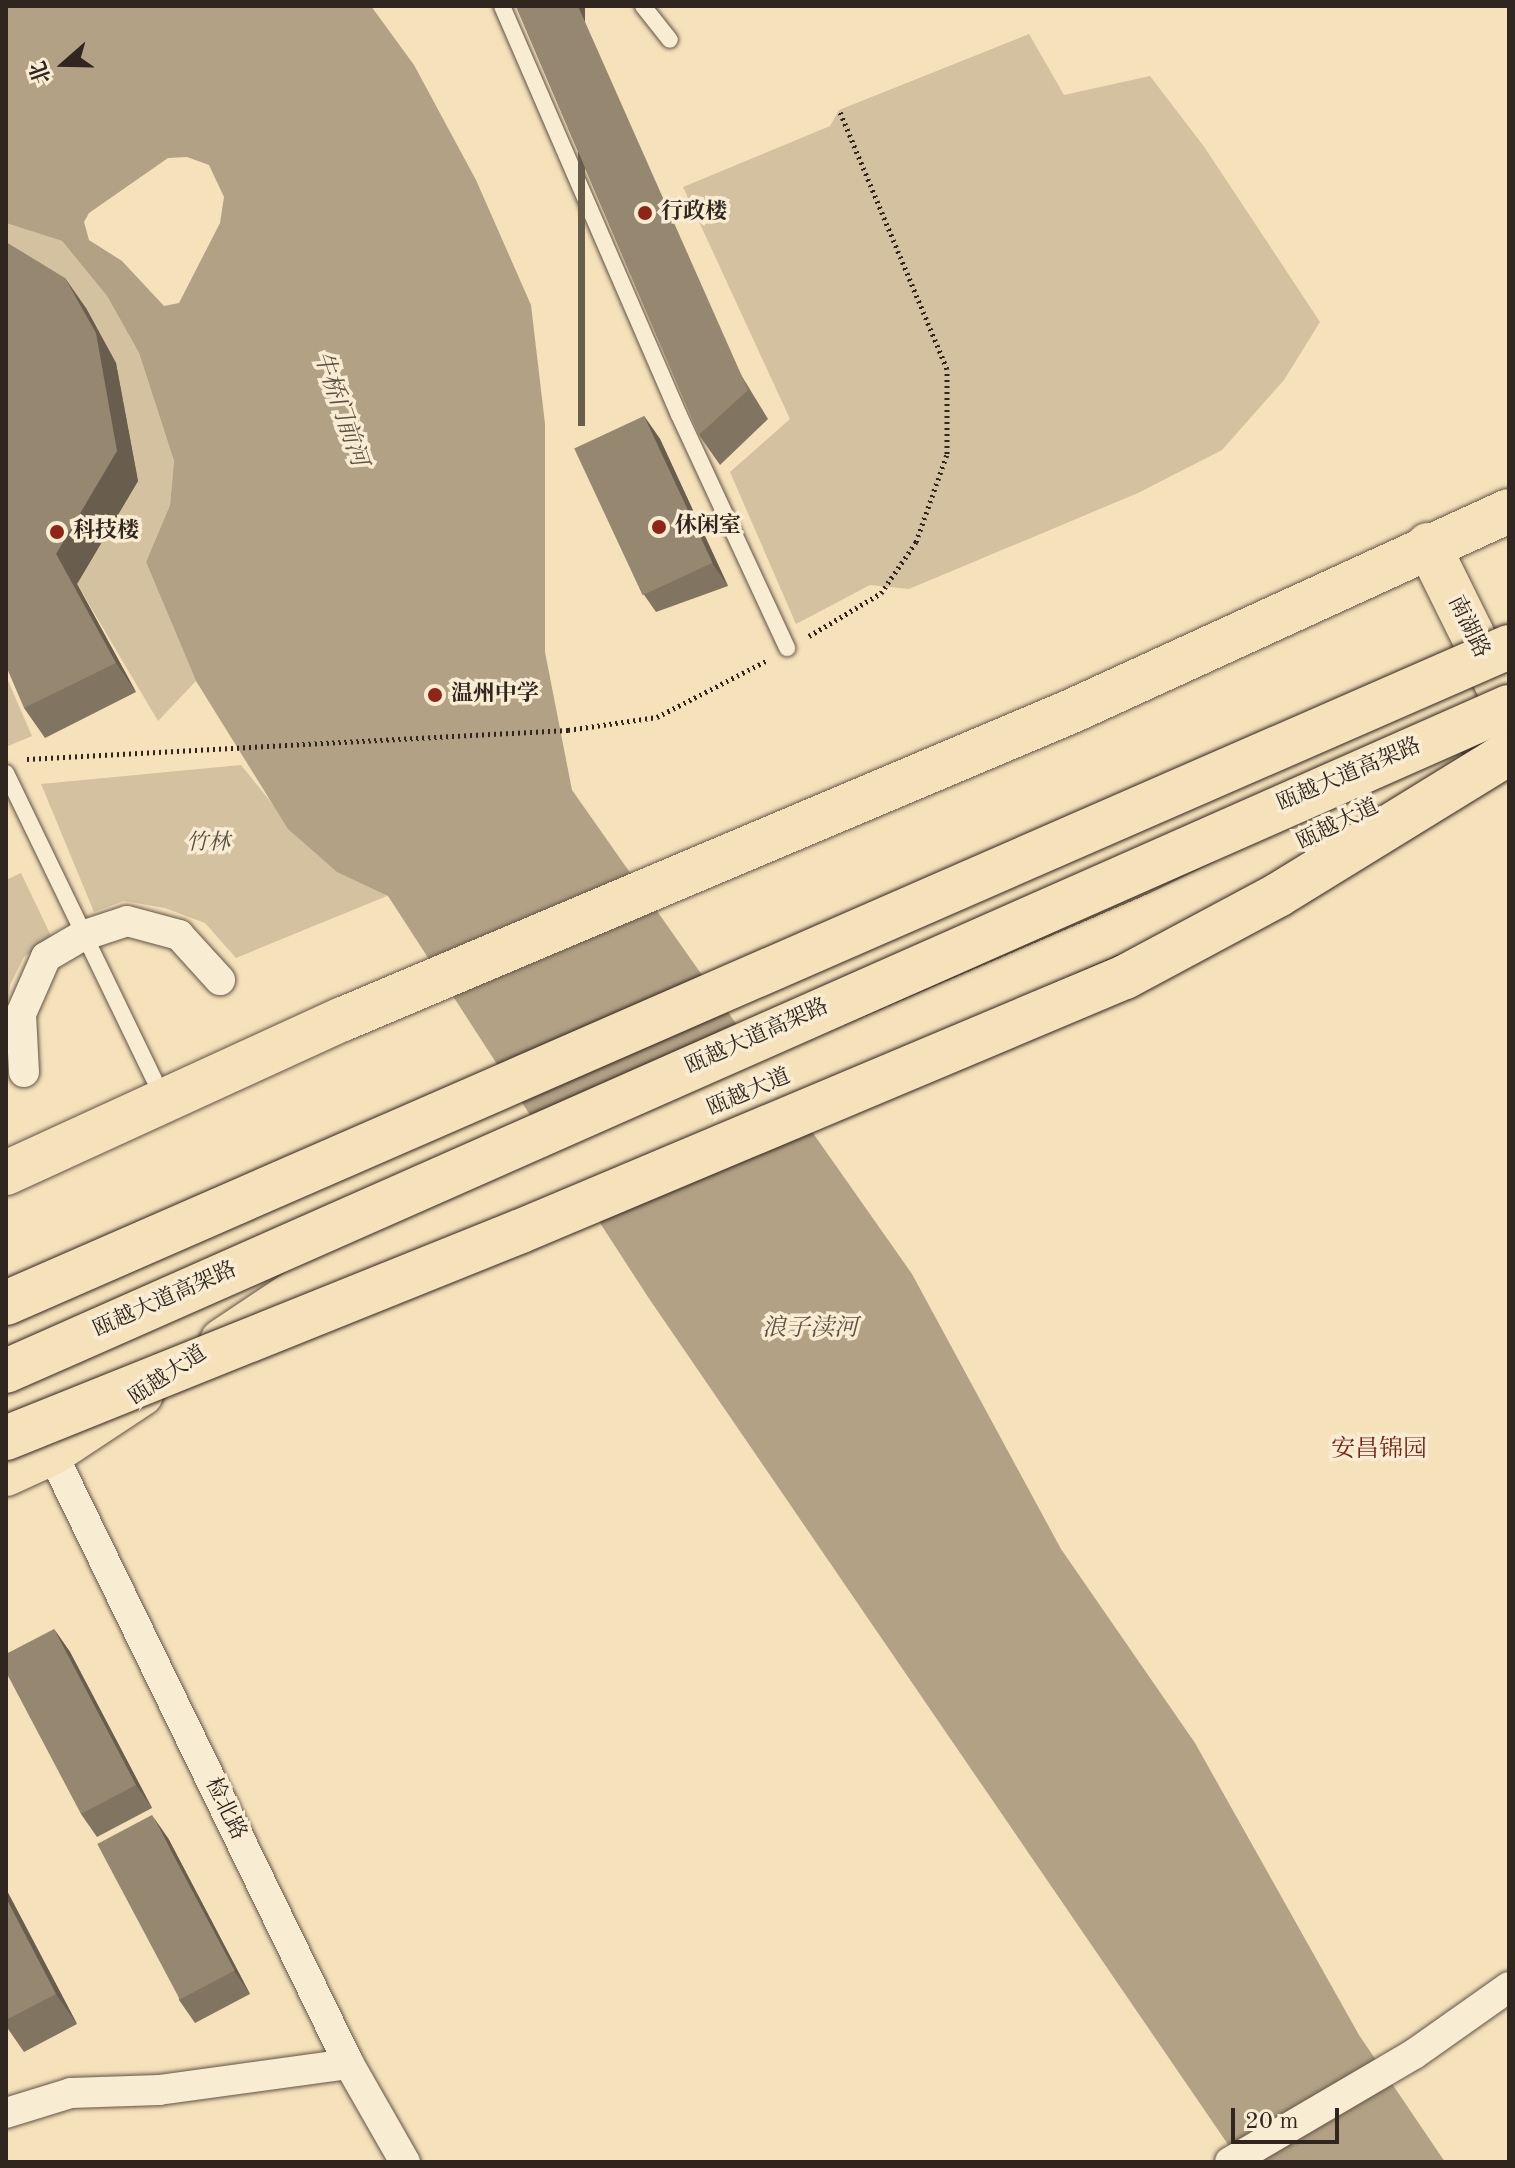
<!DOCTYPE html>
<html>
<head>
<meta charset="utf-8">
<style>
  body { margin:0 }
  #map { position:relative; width:1515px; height:2168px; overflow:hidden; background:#f5e1ba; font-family:"Old Standard TT","Noto Serif SC",serif }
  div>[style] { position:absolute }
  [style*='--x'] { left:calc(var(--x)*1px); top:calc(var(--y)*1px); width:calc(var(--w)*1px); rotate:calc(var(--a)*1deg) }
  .green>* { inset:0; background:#d4c1a0 }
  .water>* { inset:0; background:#b2a185 }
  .path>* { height:5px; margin-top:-2.5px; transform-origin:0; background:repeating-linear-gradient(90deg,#30251f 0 2px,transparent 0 6px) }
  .roads { filter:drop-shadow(0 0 2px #615446) drop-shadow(0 0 2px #615446) }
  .lane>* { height:16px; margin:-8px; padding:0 8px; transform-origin:8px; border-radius:8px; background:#f8ecd2 }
  .street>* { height:30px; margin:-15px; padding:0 15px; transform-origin:15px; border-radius:15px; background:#f8ecd2 }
  .primary>* { height:44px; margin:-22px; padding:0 22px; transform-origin:22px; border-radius:22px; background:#f5e1ba }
  .highway>* { height:44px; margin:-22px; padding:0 22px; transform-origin:22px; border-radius:22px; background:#f5e1ba }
  .bridges { filter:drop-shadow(0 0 2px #30251f) drop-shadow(0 0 2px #30251f) }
  .highway-bridge>* { height:44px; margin:-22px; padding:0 22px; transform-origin:22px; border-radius:22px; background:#f5e1ba }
  .wall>* { inset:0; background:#817460 }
  .shaded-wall>* { inset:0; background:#695e4e; transform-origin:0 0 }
  .building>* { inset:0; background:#968770; transform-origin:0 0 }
  .dots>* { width:22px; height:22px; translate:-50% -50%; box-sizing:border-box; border:4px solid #f8ecd2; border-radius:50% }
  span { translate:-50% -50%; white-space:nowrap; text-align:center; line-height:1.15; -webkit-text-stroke:7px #f8ecd2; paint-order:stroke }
  .poi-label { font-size:22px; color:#30251f; font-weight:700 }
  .left { translate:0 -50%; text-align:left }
  .street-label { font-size:22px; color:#30251f }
  .park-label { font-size:22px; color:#594c3f; font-style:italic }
  .water-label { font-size:24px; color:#5e5043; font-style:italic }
  .neighbourhood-label { font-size:24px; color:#7a1f14 }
  .frame { position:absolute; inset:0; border:8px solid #30251f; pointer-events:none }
  .north { position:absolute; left:24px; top:24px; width:80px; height:80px; -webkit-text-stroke:6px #f8ecd2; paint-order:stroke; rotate:250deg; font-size:22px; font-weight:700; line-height:32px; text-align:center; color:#30251f }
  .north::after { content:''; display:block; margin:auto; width:28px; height:36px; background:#30251f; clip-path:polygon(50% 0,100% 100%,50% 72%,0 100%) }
  .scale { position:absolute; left:1231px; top:2108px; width:108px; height:36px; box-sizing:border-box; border:4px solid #30251f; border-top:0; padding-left:10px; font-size:24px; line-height:28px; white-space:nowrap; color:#30251f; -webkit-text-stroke:6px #f8ecd2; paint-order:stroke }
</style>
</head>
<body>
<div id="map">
  <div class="green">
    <div style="clip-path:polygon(1029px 34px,1064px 95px,1150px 76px,1205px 148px,1320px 322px,1284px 380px,1222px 450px,1138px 493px,909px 589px,870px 585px,796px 624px,730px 472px,790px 419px,683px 187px,830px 126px,839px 110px)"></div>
    <div style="clip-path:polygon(6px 223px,62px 241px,107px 296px,139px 353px,174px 461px,170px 505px,146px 562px,196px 681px,158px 721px,77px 584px,138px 481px,116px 363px,92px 319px,6px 266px)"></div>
    <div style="clip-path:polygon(6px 676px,32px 736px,6px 747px)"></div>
    <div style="clip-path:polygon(241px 765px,304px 843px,387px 896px,236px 958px,205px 923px,165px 908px,124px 901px,94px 912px,41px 784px)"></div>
    <div style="clip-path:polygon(21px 873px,52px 938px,24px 957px,10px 985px,6px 1023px,6px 880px)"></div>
  </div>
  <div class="water">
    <div style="clip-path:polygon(evenodd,6px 6px,371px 6px,414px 65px,476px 180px,531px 305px,545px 424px,545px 652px,572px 790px,912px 1274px,1061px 1549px,1195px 1743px,1359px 2035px,1445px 2162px,1240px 2162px,648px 1297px,388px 896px,337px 872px,288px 829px,196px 681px,146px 562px,170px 505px,174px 461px,139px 353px,107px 296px,62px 241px,6px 223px,6px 6px,187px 157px,209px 165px,224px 197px,220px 223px,179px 303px,164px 306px,122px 261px,89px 240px,84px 222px,89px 213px,168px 158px,187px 157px)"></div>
  </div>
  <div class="path">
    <div style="--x:809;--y:636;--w:84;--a:-30.8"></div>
    <div style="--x:881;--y:593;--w:62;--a:-55.5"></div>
    <div style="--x:916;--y:542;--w:93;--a:-70.6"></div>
    <div style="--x:947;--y:454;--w:85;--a:-90"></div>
    <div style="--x:947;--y:369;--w:281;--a:-112.6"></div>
    <div style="--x:27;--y:759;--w:542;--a:-3.07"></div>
    <div style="--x:568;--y:730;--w:90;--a:-8.3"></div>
    <div style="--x:657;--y:717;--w:123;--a:-27.2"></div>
  </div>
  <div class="roads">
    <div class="lane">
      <div style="--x:502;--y:6;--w:446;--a:66.6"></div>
      <div style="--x:679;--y:415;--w:257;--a:65.1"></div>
      <div style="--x:643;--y:6;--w:43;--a:51.5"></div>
      <div style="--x:6;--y:773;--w:340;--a:64.2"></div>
    </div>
    <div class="street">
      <div style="--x:24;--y:1072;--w:58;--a:-93"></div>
      <div style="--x:21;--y:1014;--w:62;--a:-66.3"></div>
      <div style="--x:46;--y:957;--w:42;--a:-30.3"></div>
      <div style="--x:82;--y:936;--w:47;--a:-18.4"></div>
      <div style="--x:127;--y:921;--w:54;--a:15.1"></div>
      <div style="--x:179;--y:935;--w:61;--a:47.7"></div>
      <div style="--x:52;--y:1453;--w:679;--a:64.08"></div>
      <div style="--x:349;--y:2064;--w:113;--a:60.3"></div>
      <div style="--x:6;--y:2113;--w:68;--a:-17.1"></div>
      <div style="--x:71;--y:2093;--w:88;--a:-2"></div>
      <div style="--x:159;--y:2090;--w:192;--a:-7.8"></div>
      <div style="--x:1230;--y:2162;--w:213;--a:-30.4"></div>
      <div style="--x:1414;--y:2054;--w:116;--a:-35.2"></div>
    </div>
    <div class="primary">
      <div style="--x:1428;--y:545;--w:183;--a:63.7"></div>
    </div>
    <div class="highway">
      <div style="--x:6;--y:1173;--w:371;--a:-24.6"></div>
      <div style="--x:343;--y:1019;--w:794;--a:-22.91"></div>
      <div style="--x:1074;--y:710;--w:478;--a:-24.6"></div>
      <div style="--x:222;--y:1341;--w:117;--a:-33.8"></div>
      <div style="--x:319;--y:1276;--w:911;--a:-23.36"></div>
      <div style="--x:1155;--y:915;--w:327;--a:-26.1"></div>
      <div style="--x:6;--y:1474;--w:51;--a:-24.5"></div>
      <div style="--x:52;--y:1453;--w:107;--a:-33.5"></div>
    </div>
  </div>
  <div class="bridges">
    <div class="highway-bridge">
      <div style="--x:6;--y:1303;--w:1640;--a:-23.58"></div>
      <div style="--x:6;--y:1371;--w:1643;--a:-23.84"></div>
      <div style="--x:6;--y:1438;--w:555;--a:-21.9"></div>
      <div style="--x:521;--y:1231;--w:655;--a:-22.81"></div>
      <div style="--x:1125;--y:977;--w:174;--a:-28.2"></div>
      <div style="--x:1278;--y:895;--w:271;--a:-31.6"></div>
    </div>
  </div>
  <div class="wall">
    <div style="clip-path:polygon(516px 6px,768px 419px,720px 465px,699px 435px)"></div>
    <div style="clip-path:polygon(86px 308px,116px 363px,138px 481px,77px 584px,136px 692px,45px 738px,24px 708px)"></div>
    <div style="clip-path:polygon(644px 416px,660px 439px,728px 586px,656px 612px,640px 589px)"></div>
    <div style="clip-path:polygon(54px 1629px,70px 1652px,152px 1808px,97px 1837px,81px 1814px)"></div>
    <div style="clip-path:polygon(168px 1838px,250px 1994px,195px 2023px,179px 2000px)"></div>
    <div style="clip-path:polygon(6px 1889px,77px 2024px,24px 2052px,6px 2026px)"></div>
  </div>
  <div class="shaded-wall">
    <div style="left:578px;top:6px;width:7px;height:420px"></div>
    <div style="clip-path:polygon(65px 278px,86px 308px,116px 363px,138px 481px,77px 584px,136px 692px,116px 663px,56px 554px)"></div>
    <div style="clip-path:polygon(644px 416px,660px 439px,728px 586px,712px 563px)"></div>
    <div style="clip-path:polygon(54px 1629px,70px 1652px,152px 1808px,136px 1785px)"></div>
    <div style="clip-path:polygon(152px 1815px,168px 1838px,250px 1994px,234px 1971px)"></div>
    <div style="clip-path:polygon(6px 1889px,77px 2024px,56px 1994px,6px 1898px)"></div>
  </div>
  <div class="building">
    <div style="clip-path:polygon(516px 6px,578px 6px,748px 390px,699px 435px)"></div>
    <div style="clip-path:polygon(6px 242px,65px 278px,96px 333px,117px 451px,56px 554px,116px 663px,24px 708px,6px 666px)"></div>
    <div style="left:644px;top:416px;width:162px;height:77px;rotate:65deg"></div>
    <div style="clip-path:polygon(54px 1629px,136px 1785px,81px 1814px,6px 1672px,6px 1654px)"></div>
    <div style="left:152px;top:1815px;width:176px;height:62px;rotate:62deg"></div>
    <div style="clip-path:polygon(6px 1898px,56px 1994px,6px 2020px)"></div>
  </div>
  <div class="dots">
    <div style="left:645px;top:213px;background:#8f2418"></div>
    <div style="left:659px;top:527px;background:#8f2418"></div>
    <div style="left:57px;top:532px;background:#8f2418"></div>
    <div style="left:435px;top:695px;background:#8f2418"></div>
  </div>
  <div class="poi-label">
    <span class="left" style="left:661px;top:213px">行政楼</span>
    <span class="left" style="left:675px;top:527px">休闲室</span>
    <span class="left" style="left:73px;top:532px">科技楼</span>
    <span class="left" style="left:451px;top:695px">温州中学</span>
  </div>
  <div class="street-label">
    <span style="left:1468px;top:627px;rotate:64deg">南湖路</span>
    <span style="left:1349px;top:775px;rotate:-23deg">瓯越大道高架路</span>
    <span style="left:1338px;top:825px;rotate:-26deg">瓯越大道</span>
    <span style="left:757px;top:1037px;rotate:-24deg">瓯越大道高架路</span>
    <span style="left:749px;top:1093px;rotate:-23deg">瓯越大道</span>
    <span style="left:165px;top:1300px;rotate:-24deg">瓯越大道高架路</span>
    <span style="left:168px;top:1376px;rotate:-34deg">瓯越大道</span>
    <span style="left:225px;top:1809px;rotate:64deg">检北路</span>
  </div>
  <div class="park-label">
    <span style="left:208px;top:844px">竹林</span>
  </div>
  <div class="water-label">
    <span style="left:339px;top:409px;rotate:71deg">牛桥门前河</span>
    <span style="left:810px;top:1330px">浪子渎河</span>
  </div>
  <div class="neighbourhood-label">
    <span style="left:1379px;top:1451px">安昌锦园</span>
  </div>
  <div class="frame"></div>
  <div class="north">北</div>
  <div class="scale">20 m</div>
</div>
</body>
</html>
